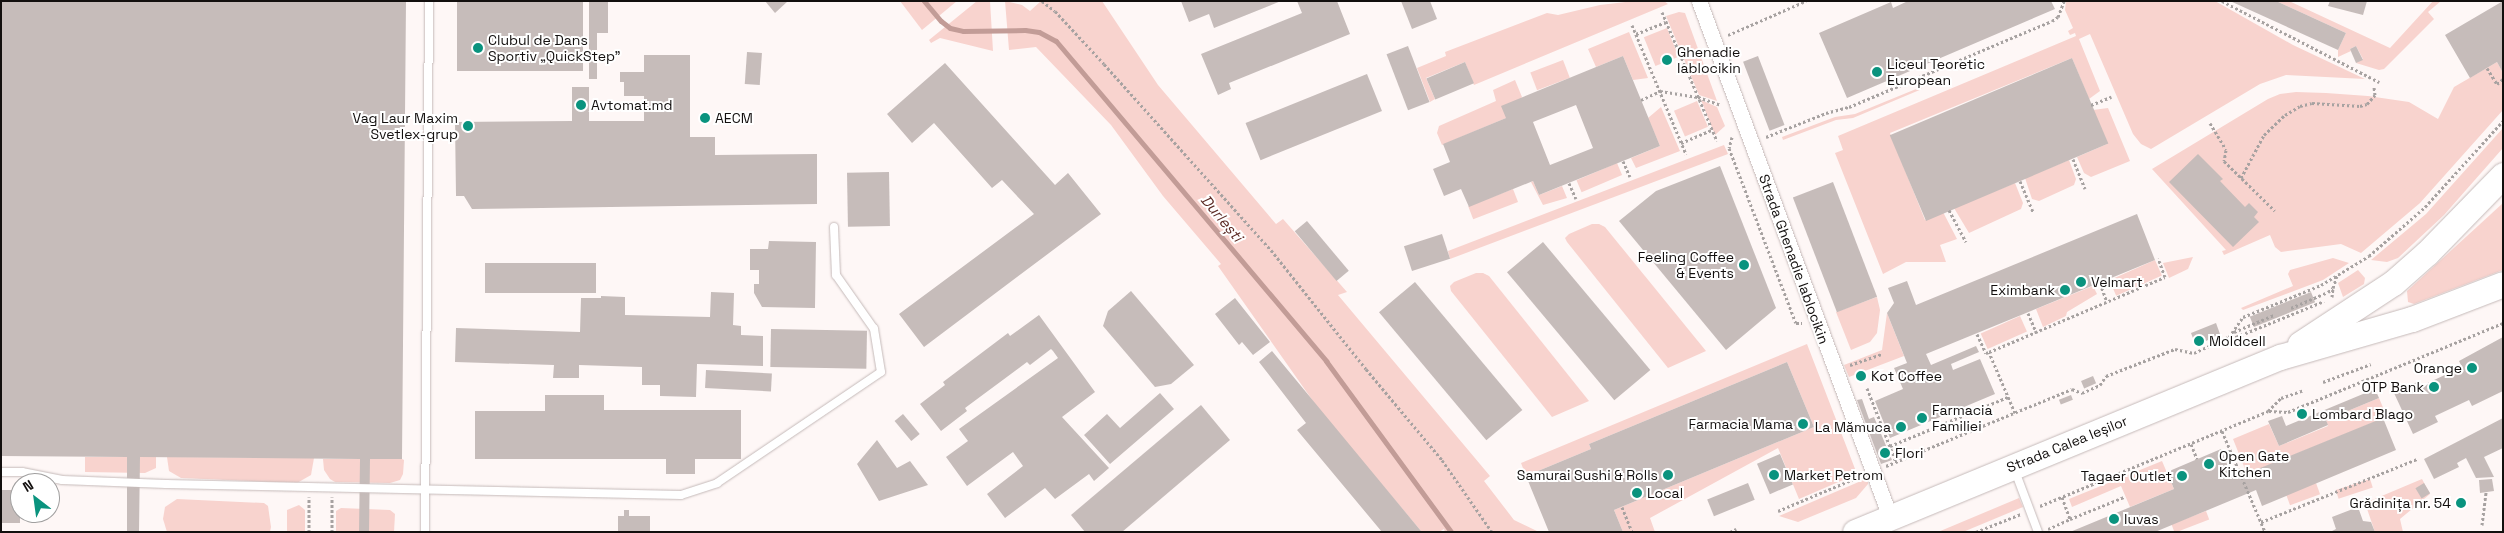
<!DOCTYPE html>
<html>
<head>
<meta charset="utf-8">
<style>
  body { margin:0 }
  #map { position:relative; width:2504px; height:533px; overflow:hidden; background:#fef7f6; font-family:"Space Grotesk",sans-serif }
  div>[style] { position:absolute }
  [style*='--x'] { left:calc(var(--x)*1px); top:calc(var(--y)*1px); width:calc(var(--w)*1px); rotate:calc(var(--a)*1deg) }
  .green>* { inset:0; background:#f8d3ce; transform-origin:0 0 }
  .stream>* { height:5px; margin:-2.5px; padding:0 2.5px; transform-origin:2.5px; border-radius:2.5px; background:#c29c97 }
  .building>* { inset:0; background:#c6bcba; transform-origin:0 0 }
  .path>* { height:3px; margin-top:-1.5px; transform-origin:0; background:repeating-linear-gradient(90deg,#a7a2a1 0 2.5px,transparent 0 5px) }
  .roads { filter:drop-shadow(0 0 1px #c5bab9) drop-shadow(0 0 1px #c5bab9) }
  .service>* { height:8px; margin:-4px; padding:0 4px; transform-origin:4px; border-radius:4px; background:#fff }
  .minor>* { height:15px; margin:-7.5px; padding:0 7.5px; transform-origin:7.5px; border-radius:7.5px; background:#fff }
  .primary>* { height:25px; margin:-12.5px; padding:0 12.5px; transform-origin:12.5px; border-radius:12.5px; background:#fff }
  .dots>* { width:14px; height:14px; translate:-50% -50%; box-sizing:border-box; border:2px solid #fff; border-radius:50% }
  span { translate:-50% -50%; white-space:nowrap; text-align:center; line-height:1.15; -webkit-text-stroke:4px #fff; paint-order:stroke }
  .poi-label { font-size:14px; color:#120f0e }
  .left { translate:0 -50%; text-align:left }
  .right { translate:-100% -50%; text-align:right }
  .street-label { font-size:14px; color:#120f0e }
  .water-label { font-size:15px; color:#5a2822; font-style:italic }
  .frame { position:absolute; inset:0; border:2px solid #120f0e; pointer-events:none }
  .north { position:absolute; left:10px; top:473px; width:50px; height:50px; box-sizing:border-box; background:#fff; border:1px solid #a09f9f; border-radius:50%; rotate:330deg; font-size:14px; font-weight:700; line-height:20px; text-align:center; color:#120f0e }
  .north::after { content:''; display:block; margin:auto; width:18px; height:22px; background:#0a937e; clip-path:polygon(50% 0,100% 100%,50% 72%,0 100%) }
</style>
</head>
<body>
<div id="map">
  <div class="green">
    <div style="clip-path:polygon(900px 1px,957px 1px,922px 30px)"></div>
    <div style="clip-path:polygon(977px 1px,990px 1px,993px 51px,940px 38px,931px 43px,929px 40px)"></div>
    <div style="clip-path:polygon(1005px 1px,1022px 5px,1030px 11px,1041px 1px,1102px 1px,1158px 85px,1276px 224px,1283px 219px,1347px 292px,1338px 295px,1490px 476px,1484px 481px,1514px 520px,1539px 532px,1445px 532px,1444px 529px,1439px 532px,1421px 531px,1320px 411px,1218px 266px,1221px 264px,1163px 196px,1111px 125px,1036px 47px,1009px 50px)"></div>
    <div style="clip-path:polygon(1634px 1px,1664px 1px,1668px 4px,1474px 85px,1465px 62px,1426px 78px,1435px 99px,1430px 102px,1417px 68px,1446px 56px,1445px 52px,1547px 13px,1558px 15px,1600px 5px)"></div>
    <div style="clip-path:polygon(2066px 1px,2215px 1px,2293px 45px,2365px 79px,2286px 75px,2260px 84px,2151px 149px,2141px 144px,2133px 134px,2090px 34px,2079px 39px,2100px 91px,2089px 99px,2072px 58px,1890px 133px,1925px 220px,1943px 212px,1957px 239px,1940px 245px,1946px 262px,1906px 262px,1883px 274px,1835px 153px,1843px 150px,1838px 136px,2076px 36px,2075px 33px,2070px 35px,2068px 31px,2073px 28px,2065px 10px)"></div>
    <div style="clip-path:polygon(2276px 1px,2289px 1px,2390px 48px,2433px 1px,2441px 1px,2428px 12px,2434px 19px,2384px 69px,2379px 70px,2356px 63px,2363px 59px,2356px 46px,2350px 49px,2351px 51px,2338px 57px,2338px 50px,2346px 33px)"></div>
    <div style="clip-path:polygon(1679px 12px,1685px 13px,1717px 101px,1699px 95px,1666px 16px)"></div>
    <div style="left:1667px;top:28px;width:31px;height:25px;rotate:68deg"></div>
    <div style="clip-path:polygon(1629px 32px,1648px 78px,1633px 80px,1623px 56px,1596px 67px,1588px 49px)"></div>
    <div style="left:1563px;top:60px;width:19px;height:35px;rotate:69deg"></div>
    <div style="clip-path:polygon(2497px 62px,2503px 73px,2503px 110px,2420px 203px,2361px 253px,2341px 244px,2281px 252px,2275px 247px,2270px 235px,2224px 255px,2222px 251px,2226px 250px,2152px 169px,2268px 99px,2280px 94px,2296px 92px,2326px 93px,2368px 96px,2409px 102px,2438px 119px,2454px 87px)"></div>
    <div style="clip-path:polygon(1515px 80px,1522px 97px,1506px 118px,1442px 145px,1437px 133px,1439px 126px,1496px 101px,1493px 90px)"></div>
    <div style="clip-path:polygon(1921px 87px,1922px 89px,1853px 118px,1836px 120px,1783px 140px,1782px 137px,1835px 117px,1855px 114px)"></div>
    <div style="clip-path:polygon(1701px 100px,1717px 107px,1725px 126px,1715px 135px)"></div>
    <div style="left:1697px;top:101px;width:28px;height:25px;rotate:67deg"></div>
    <div style="clip-path:polygon(1661px 107px,1680px 151px,1636px 168px,1631px 158px,1660px 146px,1648px 118px)"></div>
    <div style="clip-path:polygon(2108px 108px,2130px 161px,2091px 177px,2084px 173px,2077px 157px,2107px 144px,2093px 110px)"></div>
    <div style="clip-path:polygon(2503px 128px,2503px 148px,2444px 215px,2398px 258px,2387px 262px,2371px 260px,2426px 214px)"></div>
    <div style="clip-path:polygon(1724px 145px,1728px 154px,1450px 259px,1448px 251px)"></div>
    <div style="clip-path:polygon(2069px 160px,2076px 179px,2074px 185px,2039px 201px,2032px 199px,2025px 178px)"></div>
    <div style="left:1617px;top:163px;width:13px;height:44px;rotate:67deg"></div>
    <div style="clip-path:polygon(1533px 181px,1539px 195px,1562px 186px,1567px 198px,1543px 205px,1531px 182px)"></div>
    <div style="clip-path:polygon(2015px 183px,2023px 203px,2021px 209px,1969px 233px,1954px 208px)"></div>
    <div style="left:1513px;top:189px;width:14px;height:48px;rotate:69deg"></div>
    <div style="clip-path:polygon(2503px 203px,2503px 270px,2414px 304px,2408px 302px,2407px 291px)"></div>
    <div style="clip-path:polygon(1592px 224px,1599px 224px,1605px 227px,1706px 351px,1668px 368px,1567px 242px,1565px 238px,1569px 234px)"></div>
    <div style="clip-path:polygon(2193px 257px,2188px 269px,2169px 278px,2163px 263px)"></div>
    <div style="clip-path:polygon(2333px 258px,2349px 263px,2323px 280px,2243px 310px,2241px 308px,2293px 286px,2288px 274px,2290px 270px)"></div>
    <div style="left:2155px;top:260px;width:17px;height:50px;rotate:66deg"></div>
    <div style="clip-path:polygon(2358px 270px,2365px 278px,2364px 284px,2343px 297px,2338px 283px)"></div>
    <div style="clip-path:polygon(1476px 273px,1483px 273px,1489px 276px,1589px 401px,1552px 417px,1451px 291px,1450px 286px,1454px 282px)"></div>
    <div style="clip-path:polygon(2093px 286px,2097px 294px,2067px 312px,2066px 316px,2043px 327px,2036px 309px)"></div>
    <div style="clip-path:polygon(1877px 297px,1880px 310px,1877px 333px,1870px 342px,1851px 350px,1836px 312px)"></div>
    <div style="clip-path:polygon(1887px 313px,1904px 356px,1849px 377px,1844px 365px,1882px 350px)"></div>
    <div style="left:2020px;top:316px;width:17px;height:43px;rotate:66deg"></div>
    <div style="clip-path:polygon(1807px 344px,1857px 474px,1799px 499px,1778px 448px,1650px 518px,1655px 532px,1623px 532px,1614px 510px,1814px 427px,1787px 362px,1589px 444px,1591px 449px,1526px 476px,1521px 463px)"></div>
    <div style="clip-path:polygon(2379px 398px,2387px 417px,2247px 474px,2233px 439px,2269px 424px,2279px 446px,2328px 426px,2326px 420px)"></div>
    <div style="clip-path:polygon(85px 457px,156px 457px,156px 468px,145px 473px,85px 472px)"></div>
    <div style="clip-path:polygon(167px 457px,314px 458px,311px 475px,297px 483px,181px 478px,169px 471px)"></div>
    <div style="clip-path:polygon(323px 459px,402px 459px,404px 460px,403px 474px,400px 480px,390px 483px,335px 482px,330px 479px,324px 470px)"></div>
    <div style="clip-path:polygon(2162px 461px,2174px 489px,2130px 507px,2121px 486px,2072px 507px,2069px 499px)"></div>
    <div style="clip-path:polygon(1868px 478px,1868px 484px,1856px 498px,1798px 522px,1779px 516px)"></div>
    <div style="left:2370px;top:479px;width:9px;height:36px;rotate:72deg"></div>
    <div style="clip-path:polygon(2422px 479px,2430px 494px,2400px 519px,2403px 532px,2375px 532px,2365px 503px)"></div>
    <div style="left:2316px;top:483px;width:12px;height:32px;rotate:70deg"></div>
    <div style="clip-path:polygon(2019px 498px,2023px 507px,1963px 532px,1938px 532px)"></div>
    <div style="clip-path:polygon(177px 499px,264px 503px,268px 506px,271px 527px,270px 532px,167px 532px,163px 519px,165px 507px)"></div>
    <div style="clip-path:polygon(299px 505px,305px 510px,305px 532px,287px 532px,287px 510px)"></div>
    <div style="clip-path:polygon(341px 508px,390px 510px,395px 514px,394px 532px,336px 532px,336px 511px)"></div>
    <div style="left:2206px;top:511px;width:9px;height:37px;rotate:69deg"></div>
  </div>
  <div class="stream">
    <div style="--x:924;--y:1;--w:26;--a:50"></div>
    <div style="--x:941;--y:21;--w:11;--a:38"></div>
    <div style="--x:950;--y:28;--w:13;--a:13"></div>
    <div style="--x:963;--y:31;--w:62;--a:-0.9"></div>
    <div style="--x:1025;--y:30;--w:14;--a:8"></div>
    <div style="--x:1039;--y:32;--w:19;--a:28"></div>
    <div style="--x:1056;--y:41;--w:419;--a:49.8"></div>
    <div style="--x:1326;--y:361;--w:212;--a:53.8"></div>
  </div>
  <div class="building">
    <div style="clip-path:polygon(1px 1px,406px 1px,402px 459px,370px 459px,369px 532px,359px 532px,360px 459px,140px 457px,139px 532px,127px 532px,127px 457px,1px 456px)"></div>
    <div style="left:457px;top:1px;width:126px;height:70px"></div>
    <div style="clip-path:polygon(589px 1px,608px 1px,608px 33px,597px 33px,597px 79px,589px 79px)"></div>
    <div style="clip-path:polygon(765px 1px,788px 1px,775px 13px)"></div>
    <div style="clip-path:polygon(1181px 1px,1281px 1px,1214px 28px,1209px 14px,1189px 22px)"></div>
    <div style="clip-path:polygon(1297px 1px,1337px 1px,1350px 34px,1229px 83px,1231px 89px,1218px 95px,1201px 54px,1302px 13px)"></div>
    <div style="clip-path:polygon(1401px 1px,1430px 1px,1437px 19px,1412px 29px)"></div>
    <div style="clip-path:polygon(1908px 1px,2051px 1px,2055px 9px,1847px 98px,1819px 33px,1891px 2px,1893px 8px)"></div>
    <div style="clip-path:polygon(2230px 1px,2276px 1px,2346px 33px,2338px 50px)"></div>
    <div style="clip-path:polygon(2330px 1px,2367px 1px,2363px 15px,2328px 6px)"></div>
    <div style="clip-path:polygon(2503px 1px,2503px 73px,2497px 62px,2470px 78px,2445px 35px)"></div>
    <div style="left:1408px;top:46px;width:60px;height:23px;rotate:69deg"></div>
    <div style="clip-path:polygon(2356px 46px,2363px 60px,2356px 63px,2350px 49px)"></div>
    <div style="left:747px;top:52px;width:15px;height:32px;rotate:4deg"></div>
    <div style="clip-path:polygon(644px 55px,690px 55px,690px 137px,715px 137px,715px 155px,817px 154px,817px 204px,472px 209px,464px 196px,456px 196px,455px 122px,572px 121px,572px 87px,589px 87px,589px 121px,644px 121px,644px 96px,624px 96px,624px 82px,620px 82px,620px 72px,644px 72px)"></div>
    <div style="clip-path:polygon(evenodd,1623px 56px,1660px 146px,1539px 195px,1533px 181px,1469px 207px,1461px 189px,1444px 196px,1433px 169px,1450px 162px,1443px 144px,1506px 118px,1501px 106px,1623px 56px,1576px 105px,1593px 148px,1550px 165px,1533px 122px,1576px 105px)"></div>
    <div style="left:1758px;top:56px;width:74px;height:16px;rotate:69deg"></div>
    <div style="left:2072px;top:58px;width:93px;height:198px;rotate:67deg"></div>
    <div style="left:1465px;top:62px;width:23px;height:42px;rotate:67deg"></div>
    <div style="clip-path:polygon(945px 63px,1055px 185px,1068px 173px,1101px 214px,924px 347px,899px 314px,1034px 214px,1002px 180px,992px 188px,934px 123px,912px 143px,887px 114px)"></div>
    <div style="left:1367px;top:74px;width:40px;height:131px;rotate:68deg"></div>
    <div style="clip-path:polygon(2198px 154px,2223px 179px,2220px 181px,2245px 207px,2249px 203px,2258px 212px,2254px 217px,2259px 222px,2233px 247px,2169px 182px)"></div>
    <div style="clip-path:polygon(1720px 166px,1776px 308px,1726px 350px,1619px 221px,1656px 191px)"></div>
    <div style="left:889px;top:172px;width:54px;height:42px;rotate:89deg"></div>
    <div style="left:1833px;top:182px;width:123px;height:43px;rotate:69deg"></div>
    <div style="clip-path:polygon(2137px 214px,2155px 260px,1926px 354px,1931px 365px,1976px 346px,1979px 352px,1951px 364px,1953px 370px,1980px 359px,1995px 394px,1890px 438px,1875px 401px,1903px 389px,1894px 368px,1907px 363px,1887px 313px,1894px 303px,1888px 288px,1907px 281px,1916px 305px)"></div>
    <div style="left:1307px;top:221px;width:65px;height:16px;rotate:50deg"></div>
    <div style="left:1442px;top:234px;width:26px;height:40px;rotate:72deg"></div>
    <div style="clip-path:polygon(769px 241px,816px 242px,815px 308px,762px 307px,754px 293px,754px 284px,759px 284px,759px 270px,750px 270px,750px 249px,768px 249px)"></div>
    <div style="left:1543px;top:242px;width:167px;height:47px;rotate:50deg"></div>
    <div style="left:596px;top:263px;width:30px;height:111px;rotate:90deg"></div>
    <div style="left:1415px;top:282px;width:167px;height:47px;rotate:50deg"></div>
    <div style="clip-path:polygon(1131px 291px,1194px 365px,1171px 384px,1155px 387px,1103px 326px,1108px 311px)"></div>
    <div style="clip-path:polygon(711px 292px,734px 293px,733px 325px,741px 326px,741px 335px,763px 336px,763px 366px,697px 364px,696px 397px,660px 396px,660px 385px,642px 385px,642px 367px,579px 365px,579px 378px,553px 378px,554px 365px,455px 362px,456px 328px,580px 332px,581px 298px,601px 298px,601px 296px,625px 297px,625px 315px,710px 317px)"></div>
    <div style="left:2311px;top:292px;width:11px;height:66px;rotate:68deg"></div>
    <div style="clip-path:polygon(1235px 298px,1270px 342px,1253px 355px,1242px 342px,1239px 345px,1215px 314px)"></div>
    <div style="clip-path:polygon(1039px 315px,1095px 392px,1062px 417px,1109px 468px,1094px 481px,1089px 474px,1055px 499px,1045px 488px,1005px 518px,987px 494px,1023px 466px,1013px 452px,967px 486px,946px 457px,968px 441px,959px 429px,1058px 358px,1053px 351px,1051px 349px,1030px 365px,1027px 362px,965px 408px,967px 411px,941px 431px,920px 404px,945px 385px,943px 382px,1008px 333px,1010px 336px)"></div>
    <div style="clip-path:polygon(2216px 323px,2220px 334px,2196px 346px,2191px 333px)"></div>
    <div style="left:771px;top:329px;width:96px;height:38px;rotate:1deg"></div>
    <div style="clip-path:polygon(2503px 337px,2503px 391px,2472px 406px,2469px 400px,2435px 416px,2438px 422px,2413px 434px,2394px 393px,2417px 382px,2419px 387px,2462px 367px,2459px 361px)"></div>
    <div style="clip-path:polygon(1272px 351px,1421px 531px,1420px 532px,1382px 532px,1297px 430px,1306px 423px,1259px 362px)"></div>
    <div style="clip-path:polygon(1787px 362px,1814px 427px,1614px 510px,1623px 532px,1549px 532px,1526px 476px,1591px 449px,1589px 444px)"></div>
    <div style="left:706px;top:370px;width:66px;height:18px;rotate:3deg"></div>
    <div style="left:2093px;top:376px;width:8px;height:13px;rotate:67deg"></div>
    <div style="clip-path:polygon(2375px 389px,2379px 398px,2326px 420px,2328px 425px,2279px 446px,2268px 421px,2282px 416px,2286px 426px)"></div>
    <div style="clip-path:polygon(1160px 393px,1174px 409px,1110px 464px,1084px 435px,1107px 414px,1120px 428px)"></div>
    <div style="clip-path:polygon(545px 395px,604px 395px,604px 410px,741px 410px,741px 459px,695px 459px,695px 474px,666px 474px,666px 459px,475px 459px,475px 411px,545px 411px)"></div>
    <div style="left:2071px;top:395px;width:5px;height:13px;rotate:68deg"></div>
    <div style="clip-path:polygon(1862px 399px,1869px 419px,1874px 417px,1892px 460px,1881px 464px,1857px 400px)"></div>
    <div style="clip-path:polygon(1201px 405px,1230px 440px,1122px 532px,1085px 532px,1071px 515px)"></div>
    <div style="left:903px;top:414px;width:26px;height:11px;rotate:50deg"></div>
    <div style="clip-path:polygon(2383px 418px,2396px 450px,2262px 506px,2256px 490px,2155px 532px,2070px 532px,2174px 489px,2167px 472px,2221px 449px,2233px 479px)"></div>
    <div style="clip-path:polygon(2503px 418px,2503px 448px,2484px 457px,2494px 477px,2476px 478px,2466px 458px,2457px 463px,2459px 467px,2434px 479px,2424px 459px)"></div>
    <div style="clip-path:polygon(877px 440px,897px 468px,910px 461px,928px 485px,879px 501px,857px 464px)"></div>
    <div style="left:1780px;top:454px;width:33px;height:25px;rotate:67deg"></div>
    <div style="clip-path:polygon(2492px 479px,2494px 491px,2480px 493px,2479px 480px)"></div>
    <div style="left:1748px;top:483px;width:18px;height:44px;rotate:68deg"></div>
    <div style="left:2424px;top:483px;width:12px;height:10px;rotate:59deg"></div>
    <div style="left:1px;top:490px;width:19px;height:33px"></div>
    <div style="clip-path:polygon(2358px 507px,2363px 521px,2371px 522px,2375px 532px,2330px 532px,2336px 529px,2332px 517px)"></div>
    <div style="clip-path:polygon(624px 510px,629px 510px,629px 516px,650px 516px,650px 532px,618px 532px,618px 516px,624px 516px)"></div>
  </div>
  <div class="path">
    <div style="--x:1042;--y:1;--w:16;--a:38"></div>
    <div style="--x:1055;--y:11;--w:72;--a:47.2"></div>
    <div style="--x:1104;--y:64;--w:250;--a:48.1"></div>
    <div style="--x:1271;--y:250;--w:152;--a:51.4"></div>
    <div style="--x:1366;--y:369;--w:119;--a:50.1"></div>
    <div style="--x:1442;--y:460;--w:88;--a:55.2"></div>
    <div style="--x:2222;--y:1;--w:177;--a:27.3"></div>
    <div style="--x:1662;--y:12;--w:140;--a:66.9"></div>
    <div style="--x:1632;--y:25;--w:140;--a:67.3"></div>
    <div style="--x:1636;--y:34;--w:32;--a:-22"></div>
    <div style="--x:1728;--y:35;--w:85;--a:-23.6"></div>
    <div style="--x:2487;--y:68;--w:19;--a:58"></div>
    <div style="--x:2497;--y:84;--w:8;--a:-40"></div>
    <div style="--x:1641;--y:100;--w:21;--a:-25"></div>
    <div style="--x:1660;--y:91;--w:38;--a:9"></div>
    <div style="--x:1698;--y:97;--w:24;--a:19"></div>
    <div style="--x:2091;--y:105;--w:22;--a:-22"></div>
    <div style="--x:2210;--y:123;--w:31;--a:59"></div>
    <div style="--x:2226;--y:150;--w:11;--a:100"></div>
    <div style="--x:2224;--y:161;--w:71;--a:44.4"></div>
    <div style="--x:1732;--y:137;--w:11;--a:105"></div>
    <div style="--x:1729;--y:148;--w:187;--a:69.1"></div>
    <div style="--x:1796;--y:323;--w:6;--a:0"></div>
    <div style="--x:1766;--y:137;--w:65;--a:-21.8"></div>
    <div style="--x:1826;--y:113;--w:24;--a:-15"></div>
    <div style="--x:1849;--y:107;--w:220;--a:-23"></div>
    <div style="--x:2052;--y:21;--w:7;--a:-34"></div>
    <div style="--x:2058;--y:17;--w:17;--a:-69"></div>
    <div style="--x:1681;--y:143;--w:34;--a:-23"></div>
    <div style="--x:2073;--y:159;--w:32;--a:68"></div>
    <div style="--x:1623;--y:161;--w:17;--a:66"></div>
    <div style="--x:2241;--y:178;--w:49;--a:-61.9"></div>
    <div style="--x:2264;--y:135;--w:29;--a:-44"></div>
    <div style="--x:2285;--y:115;--w:17;--a:-31"></div>
    <div style="--x:2300;--y:106;--w:12;--a:-14"></div>
    <div style="--x:2312;--y:103;--w:48;--a:3.6"></div>
    <div style="--x:2360;--y:106;--w:7;--a:-16"></div>
    <div style="--x:2367;--y:104;--w:12;--a:-48"></div>
    <div style="--x:2375;--y:95;--w:8;--a:-97"></div>
    <div style="--x:2020;--y:181;--w:34;--a:67"></div>
    <div style="--x:1569;--y:183;--w:17;--a:66"></div>
    <div style="--x:1949;--y:210;--w:36;--a:62"></div>
    <div style="--x:2100;--y:283;--w:20;--a:70"></div>
    <div style="--x:2332;--y:297;--w:9;--a:-84"></div>
    <div style="--x:2291;--y:308;--w:40;--a:-23.4"></div>
    <div style="--x:2328;--y:292;--w:6;--a:-39"></div>
    <div style="--x:2333;--y:288;--w:13;--a:-72"></div>
    <div style="--x:2028;--y:313;--w:21;--a:67"></div>
    <div style="--x:2234;--y:332;--w:43;--a:-23"></div>
    <div style="--x:1977;--y:334;--w:21;--a:65"></div>
    <div style="--x:1986;--y:353;--w:3;--a:-18"></div>
    <div style="--x:2230;--y:337;--w:6;--a:0"></div>
    <div style="--x:2236;--y:337;--w:95;--a:-22.2"></div>
    <div style="--x:1850;--y:365;--w:34;--a:-19"></div>
    <div style="--x:2323;--y:382;--w:51;--a:-20.6"></div>
    <div style="--x:1867;--y:388;--w:79;--a:68.6"></div>
    <div style="--x:2269;--y:411;--w:19;--a:3"></div>
    <div style="--x:2288;--y:412;--w:233;--a:-22.5"></div>
    <div style="--x:2015;--y:413;--w:66;--a:-113.1"></div>
    <div style="--x:1989;--y:352;--w:191;--a:-23.1"></div>
    <div style="--x:2165;--y:277;--w:20;--a:-110"></div>
    <div style="--x:2222;--y:431;--w:110;--a:66.9"></div>
    <div style="--x:2191;--y:444;--w:16;--a:68"></div>
    <div style="--x:1890;--y:446;--w:128;--a:-22.6"></div>
    <div style="--x:1886;--y:466;--w:201;--a:-22.5"></div>
    <div style="--x:2072;--y:389;--w:11;--a:22"></div>
    <div style="--x:2082;--y:393;--w:20;--a:-24"></div>
    <div style="--x:2100;--y:385;--w:11;--a:-56"></div>
    <div style="--x:2106;--y:376;--w:74;--a:-21.4"></div>
    <div style="--x:2175;--y:349;--w:19;--a:12"></div>
    <div style="--x:2194;--y:353;--w:38;--a:-25"></div>
    <div style="--x:2229;--y:337;--w:24;--a:-55"></div>
    <div style="--x:2243;--y:317;--w:84;--a:-22.3"></div>
    <div style="--x:2321;--y:285;--w:56;--a:-31.1"></div>
    <div style="--x:2369;--y:256;--w:74;--a:-41.2"></div>
    <div style="--x:2425;--y:207;--w:116;--a:-47.8"></div>
    <div style="--x:2062;--y:497;--w:23;--a:70"></div>
    <div style="--x:2070;--y:519;--w:58;--a:-22.2"></div>
    <div style="--x:2040;--y:506;--w:247;--a:-22.6"></div>
    <div style="--x:2268;--y:411;--w:18;--a:-45"></div>
    <div style="--x:2281;--y:398;--w:24;--a:-19"></div>
    <div style="--x:1622;--y:507;--w:27;--a:68"></div>
    <div style="--x:1778;--y:511;--w:87;--a:-23"></div>
    <div style="--x:2261;--y:522;--w:168;--a:-22"></div>
    <div style="--x:2482;--y:525;--w:33;--a:-83"></div>
    <div style="--x:2048;--y:529;--w:24;--a:-24"></div>
    <div style="--x:309;--y:532;--w:35;--a:-90"></div>
    <div style="--x:332;--y:532;--w:35;--a:-90"></div>
    <div style="--x:1730;--y:532;--w:7;--a:-27"></div>
    <div style="--x:1976;--y:532;--w:48;--a:-21.8"></div>
  </div>
  <div class="roads">
    <div class="service">
      <div style="--x:2015;--y:471;--w:65;--a:69.3"></div>
      <div style="--x:1;--y:472;--w:21;--a:0"></div>
      <div style="--x:22;--y:472;--w:41;--a:11.3"></div>
      <div style="--x:62;--y:480;--w:104;--a:2.2"></div>
      <div style="--x:166;--y:484;--w:515;--a:1.22"></div>
      <div style="--x:681;--y:495;--w:38;--a:-18"></div>
      <div style="--x:717;--y:483;--w:198;--a:-34.1"></div>
      <div style="--x:881;--y:372;--w:44;--a:-99.2"></div>
      <div style="--x:874;--y:329;--w:66;--a:-125.1"></div>
      <div style="--x:836;--y:275;--w:48;--a:-92.4"></div>
      <div style="--x:425;--y:532;--w:531;--a:-89.57"></div>
    </div>
    <div class="minor">
      <div style="--x:1699;--y:1;--w:550;--a:69.69"></div>
    </div>
    <div class="primary">
      <div style="--x:2300;--y:344;--w:111;--a:-33.3"></div>
      <div style="--x:2393;--y:283;--w:45;--a:-41.4"></div>
      <div style="--x:2427;--y:253;--w:109;--a:-45.7"></div>
      <div style="--x:1855;--y:532;--w:460;--a:-22.4"></div>
      <div style="--x:2280;--y:357;--w:137;--a:-16.1"></div>
      <div style="--x:2412;--y:319;--w:97;--a:-21"></div>
    </div>
  </div>
  <div class="dots">
    <div style="left:478px;top:48px;background:#0a937e"></div>
    <div style="left:1667px;top:60px;background:#0a937e"></div>
    <div style="left:1877px;top:72px;background:#0a937e"></div>
    <div style="left:581px;top:105px;background:#0a937e"></div>
    <div style="left:705px;top:118px;background:#0a937e"></div>
    <div style="left:468px;top:126px;background:#0a937e"></div>
    <div style="left:1744px;top:265px;background:#0a937e"></div>
    <div style="left:2081px;top:282px;background:#0a937e"></div>
    <div style="left:2065px;top:290px;background:#0a937e"></div>
    <div style="left:2199px;top:341px;background:#0a937e"></div>
    <div style="left:2472px;top:368px;background:#0a937e"></div>
    <div style="left:1861px;top:376px;background:#0a937e"></div>
    <div style="left:2434px;top:387px;background:#0a937e"></div>
    <div style="left:2302px;top:414px;background:#0a937e"></div>
    <div style="left:1922px;top:418px;background:#0a937e"></div>
    <div style="left:1803px;top:424px;background:#0a937e"></div>
    <div style="left:1901px;top:427px;background:#0a937e"></div>
    <div style="left:1885px;top:453px;background:#0a937e"></div>
    <div style="left:2209px;top:464px;background:#0a937e"></div>
    <div style="left:1668px;top:475px;background:#0a937e"></div>
    <div style="left:1774px;top:475px;background:#0a937e"></div>
    <div style="left:2182px;top:476px;background:#0a937e"></div>
    <div style="left:1637px;top:493px;background:#0a937e"></div>
    <div style="left:2461px;top:503px;background:#0a937e"></div>
    <div style="left:2114px;top:519px;background:#0a937e"></div>
  </div>
  <div class="poi-label">
    <span class="left" style="left:488px;top:48px">Clubul de Dans<br>Sportiv „QuickStep”</span>
    <span class="left" style="left:1677px;top:60px">Ghenadie<br>Iablocikin</span>
    <span class="left" style="left:1887px;top:72px">Liceul Teoretic<br>European</span>
    <span class="left" style="left:591px;top:105px">Avtomat.md</span>
    <span class="right" style="left:458px;top:126px">Vag Laur Maxim<br>Svetlex-grup</span>
    <span class="left" style="left:715px;top:118px">AECM</span>
    <span class="right" style="left:1734px;top:265px">Feeling Coffee<br>&amp; Events</span>
    <span class="left" style="left:2091px;top:282px">Velmart</span>
    <span class="right" style="left:2055px;top:290px">Eximbank</span>
    <span class="left" style="left:2209px;top:341px">Moldcell</span>
    <span class="right" style="left:2462px;top:368px">Orange</span>
    <span class="left" style="left:1871px;top:376px">Kot Coffee</span>
    <span class="right" style="left:2424px;top:387px">OTP Bank</span>
    <span class="left" style="left:1932px;top:418px">Farmacia<br>Familiei</span>
    <span class="left" style="left:2312px;top:414px">Lombard Blago</span>
    <span class="right" style="left:1793px;top:424px">Farmacia Mama</span>
    <span class="right" style="left:1891px;top:427px">La Mămuca</span>
    <span class="left" style="left:1895px;top:453px">Flori</span>
    <span class="left" style="left:2219px;top:464px">Open Gate<br>Kitchen</span>
    <span class="right" style="left:1658px;top:475px">Samurai Sushi &amp; Rolls</span>
    <span class="left" style="left:1784px;top:475px">Market Petrom</span>
    <span class="right" style="left:2172px;top:476px">Tagaer Outlet</span>
    <span class="left" style="left:1647px;top:493px">Local</span>
    <span class="right" style="left:2451px;top:503px">Grădinița nr. 54</span>
    <span class="left" style="left:2124px;top:519px">Iuvas</span>
  </div>
  <div class="street-label">
    <span style="left:1794px;top:259px;rotate:70deg">Strada Ghenadie Iablocikin</span>
    <span style="left:2067px;top:444px;rotate:-22deg">Strada Calea Ieșilor</span>
  </div>
  <div class="water-label">
    <span style="left:1222px;top:218px;rotate:50deg">Durlești</span>
  </div>
  <div class="frame"></div>
  <div class="north">N</div>
</div>
</body>
</html>
